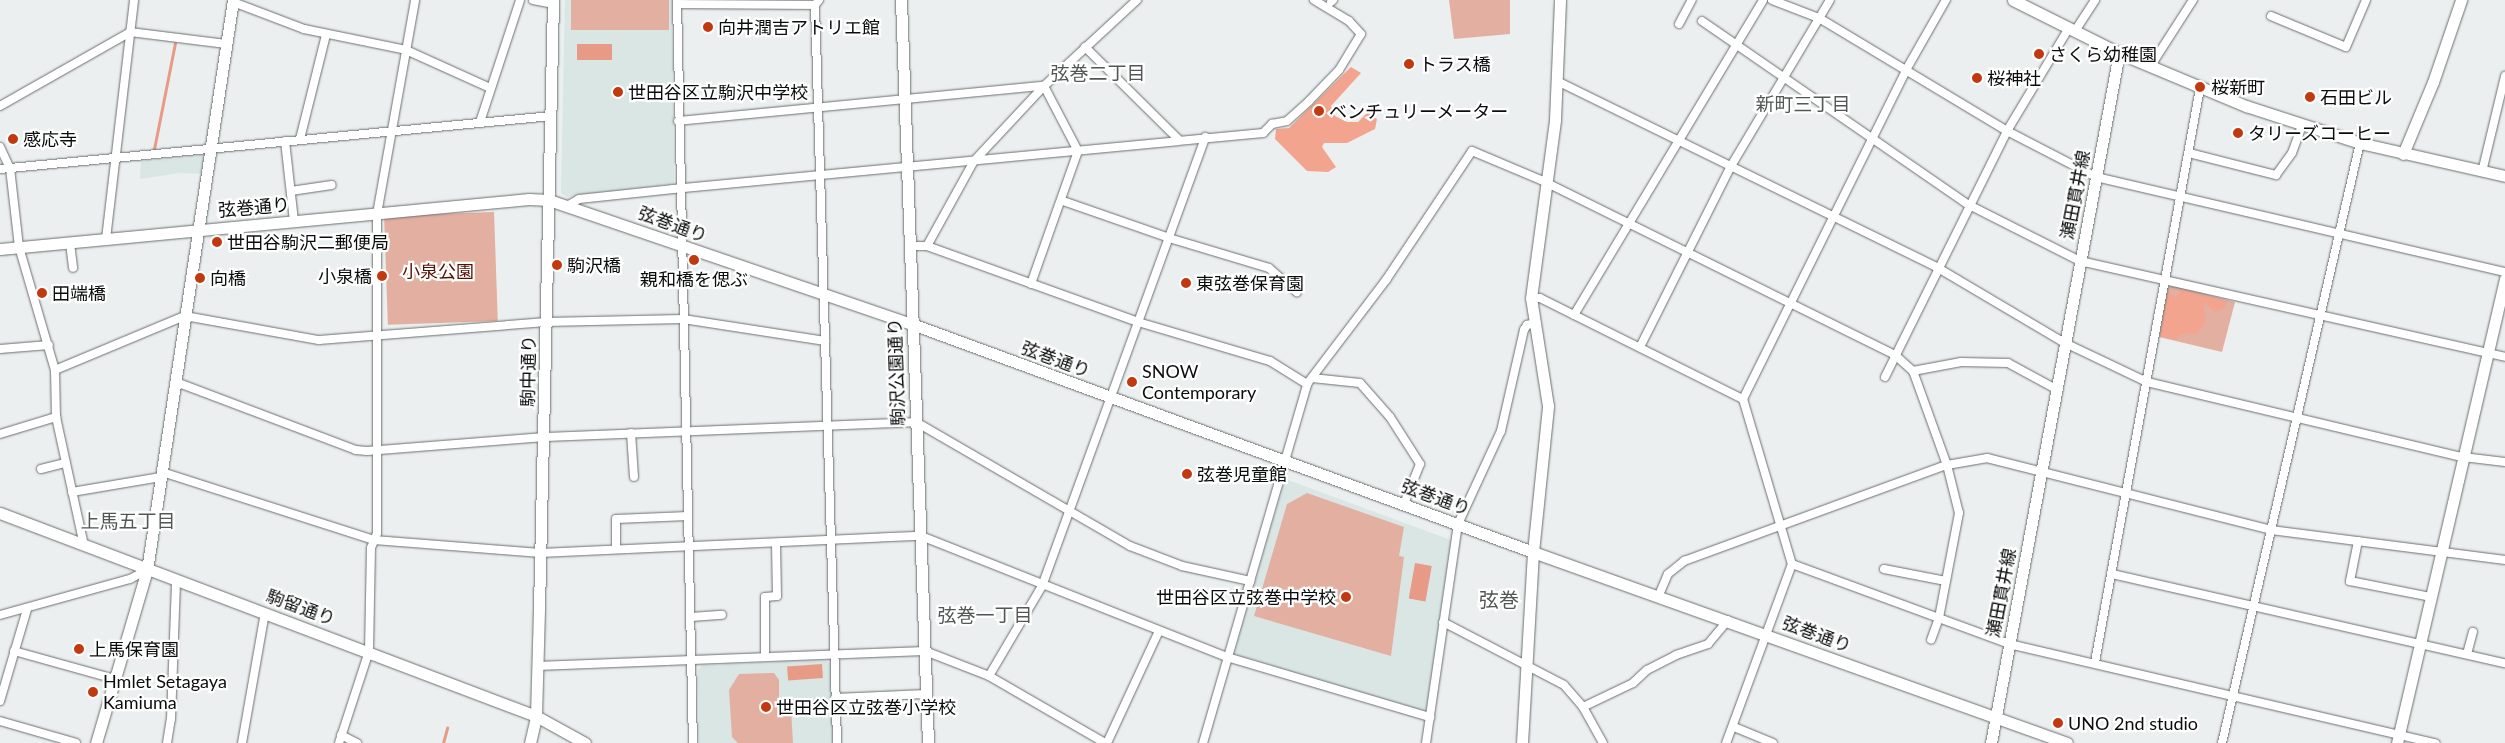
<!DOCTYPE html>
<html>
<head>
<meta charset="utf-8">
<style>
  body { margin:0 }
  #map { position:relative; width:2505px; height:743px; overflow:hidden; background:#ebefef; font-family:Lato,"Noto Sans JP",sans-serif }
  div>[style] { position:absolute }
  [style*='--x'] { left:calc(var(--x)*1px); top:calc(var(--y)*1px); width:calc(var(--w)*1px); rotate:calc(var(--a)*1deg) }
  .built>* { inset:0; background:#d9e6e4 }
  .green>* { inset:0; background:#e2afa1; transform-origin:0 0 }
  .forest>* { inset:0; background:#f2a48f }
  .water>* { inset:0; background:#e79a85; transform-origin:0 0 }
  .stream>* { height:3px; margin:-1.5px; padding:0 1.5px; transform-origin:1.5px; border-radius:1.5px; background:#e79a85 }
  .roads { filter:drop-shadow(0 0 1px #6b6e6e) drop-shadow(0 0 1px #6b6e6e) }
  .street>* { height:8px; margin:-4px; padding:0 4px; transform-origin:4px; border-radius:4px; background:#fff }
  .secondary>* { height:11px; margin:-5.5px; padding:0 5.5px; transform-origin:5.5px; border-radius:5.5px; background:#fff }
  .dots>* { width:14px; height:14px; translate:-50% -50%; box-sizing:border-box; border:2px solid #fff; border-radius:50% }
  span { translate:-50% -50%; white-space:nowrap; text-align:center; line-height:1.15; -webkit-text-stroke:4.5px #fff; paint-order:stroke }
  .poi-label { font-size:18px; color:#0b0c0c }
  .left { translate:0 -50%; text-align:left }
  .right { translate:-100% -50%; text-align:right }
  .street-label { font-size:18px; color:#0b0c0c }
  .park-label { font-size:18px; color:#541000 }
  .neighbourhood-label { font-size:19px; color:#535756 }
  .quarter-label { font-size:20px; color:#535756 }
</style>
</head>
<body>
<div id="map">
  <div class="built">
    <div style="clip-path:polygon(565px 0,672px 0,674px 184px,567px 197px,561px 193px)"></div>
    <div style="clip-path:polygon(201px 154px,206px 158px,203px 174px,179px 173px,140px 179px,141px 161px)"></div>
    <div style="clip-path:polygon(1285px 479px,1451px 540px,1426px 712px,1234px 654px)"></div>
    <div style="clip-path:polygon(826px 660px,831px 664px,834px 743px,699px 743px,698px 670px,702px 665px)"></div>
  </div>
  <div class="green">
    <div style="left:571px;top:0;width:98px;height:30px"></div>
    <div style="clip-path:polygon(1449px 0,1510px 0,1510px 34px,1454px 39px)"></div>
    <div style="left:494px;top:212px;width:109px;height:110px;rotate:88deg"></div>
    <div style="clip-path:polygon(2172px 285px,2235px 302px,2222px 352px,2159px 337px,2167px 289px)"></div>
    <div style="clip-path:polygon(1307px 493px,1404px 527px,1399px 556px,1404px 557px,1391px 656px,1254px 616px,1287px 504px)"></div>
    <div style="clip-path:polygon(774px 673px,779px 680px,779px 699px,791px 709px,793px 743px,738px 743px,732px 737px,729px 690px,739px 674px)"></div>
  </div>
  <div class="forest">
    <div style="clip-path:polygon(1351px 67px,1361px 73px,1331px 106px,1335px 116px,1347px 122px,1358px 122px,1367px 113px,1371px 114px,1377px 119px,1375px 129px,1347px 143px,1324px 143px,1322px 147px,1336px 167px,1328px 172px,1307px 171px,1275px 139px,1276px 129px,1289px 128px)"></div>
    <div style="clip-path:polygon(2180px 290px,2227px 301px,2225px 308px,2215px 312px,2204px 303px,2205px 322px,2197px 334px,2183px 333px,2175px 340px,2160px 336px,2168px 291px,2176px 298px)"></div>
  </div>
  <div class="water">
    <div style="left:577px;top:44px;width:35px;height:16px"></div>
    <div style="left:1415px;top:563px;width:17px;height:36px;rotate:10deg"></div>
    <div style="left:822px;top:664px;width:14px;height:35px;rotate:86deg"></div>
  </div>
  <div class="stream">
    <div style="--x:154;--y:149;--w:108;--a:-78.8"></div>
    <div style="--x:443;--y:743;--w:16;--a:-75"></div>
  </div>
  <div class="roads">
    <div class="street">
      <div style="--x:533;--y:0;--w:20;--a:11"></div>
      <div style="--x:677;--y:0;--w:743;--a:88.77"></div>
      <div style="--x:819;--y:0;--w:6;--a:129"></div>
      <div style="--x:815;--y:5;--w:738;--a:88.29"></div>
      <div style="--x:1772;--y:0;--w:50;--a:21"></div>
      <div style="--x:1819;--y:18;--w:219;--a:31"></div>
      <div style="--x:2007;--y:131;--w:100;--a:27.3"></div>
      <div style="--x:2096;--y:177;--w:420;--a:13.1"></div>
      <div style="--x:233;--y:2;--w:76;--a:20.8"></div>
      <div style="--x:304;--y:29;--w:104;--a:11.6"></div>
      <div style="--x:406;--y:50;--w:92;--a:24.3"></div>
      <div style="--x:1331;--y:2;--w:3;--a:-45"></div>
      <div style="--x:677;--y:4;--w:138;--a:0.4"></div>
      <div style="--x:2271;--y:16;--w:81;--a:22.5"></div>
      <div style="--x:2346;--y:47;--w:51;--a:-66.9"></div>
      <div style="--x:1702;--y:21;--w:324;--a:34.6"></div>
      <div style="--x:1969;--y:205;--w:124;--a:26.8"></div>
      <div style="--x:2080;--y:261;--w:436;--a:12.7"></div>
      <div style="--x:1679;--y:24;--w:27;--a:-62"></div>
      <div style="--x:2075;--y:31;--w:37;--a:-57"></div>
      <div style="--x:1085;--y:47;--w:131;--a:44.7"></div>
      <div style="--x:2150;--y:67;--w:80;--a:-57.3"></div>
      <div style="--x:1557;--y:81;--w:424;--a:26.1"></div>
      <div style="--x:1938;--y:268;--w:147;--a:30.6"></div>
      <div style="--x:2065;--y:343;--w:91;--a:25.4"></div>
      <div style="--x:2147;--y:382;--w:325;--a:13.4"></div>
      <div style="--x:2463;--y:457;--w:42;--a:6.8"></div>
      <div style="--x:0;--y:106;--w:150;--a:-29.6"></div>
      <div style="--x:130;--y:32;--w:97;--a:7.1"></div>
      <div style="--x:678;--y:121;--w:368;--a:-5.5"></div>
      <div style="--x:1044;--y:86;--w:73;--a:62.4"></div>
      <div style="--x:1078;--y:151;--w:141;--a:109.5"></div>
      <div style="--x:480;--y:122;--w:128;--a:-71.8"></div>
      <div style="--x:300;--y:139;--w:107;--a:-76"></div>
      <div style="--x:285;--y:141;--w:81;--a:83.6"></div>
      <div style="--x:0;--y:147;--w:23;--a:65"></div>
      <div style="--x:10;--y:168;--w:80;--a:83.5"></div>
      <div style="--x:19;--y:247;--w:128;--a:73.7"></div>
      <div style="--x:55;--y:370;--w:47;--a:88.8"></div>
      <div style="--x:56;--y:417;--w:131;--a:77.7"></div>
      <div style="--x:2189;--y:153;--w:90;--a:14.2"></div>
      <div style="--x:2276;--y:175;--w:27;--a:-54"></div>
      <div style="--x:2292;--y:153;--w:30;--a:-70"></div>
      <div style="--x:0;--y:169;--w:554;--a:-5.49"></div>
      <div style="--x:2482;--y:172;--w:99;--a:-76.5"></div>
      <div style="--x:291;--y:191;--w:41;--a:-8.3"></div>
      <div style="--x:1063;--y:201;--w:112;--a:19.2"></div>
      <div style="--x:1169;--y:238;--w:104;--a:16.7"></div>
      <div style="--x:1269;--y:268;--w:37;--a:41"></div>
      <div style="--x:567;--y:206;--w:14;--a:-30"></div>
      <div style="--x:579;--y:199;--w:95;--a:-6.1"></div>
      <div style="--x:673;--y:189;--w:593;--a:-5.42"></div>
      <div style="--x:1263;--y:133;--w:13;--a:-45"></div>
      <div style="--x:1272;--y:124;--w:15;--a:-11"></div>
      <div style="--x:1287;--y:121;--w:30;--a:-42"></div>
      <div style="--x:1309;--y:101;--w:43;--a:-45.9"></div>
      <div style="--x:1339;--y:70;--w:42;--a:-58.6"></div>
      <div style="--x:1361;--y:34;--w:18;--a:-133"></div>
      <div style="--x:1349;--y:21;--w:41;--a:-149"></div>
      <div style="--x:106;--y:239;--w:241;--a:-83.3"></div>
      <div style="--x:70;--y:243;--w:25;--a:83"></div>
      <div style="--x:909;--y:246;--w:18;--a:0"></div>
      <div style="--x:927;--y:246;--w:224;--a:19.8"></div>
      <div style="--x:1138;--y:322;--w:138;--a:16.5"></div>
      <div style="--x:1270;--y:361;--w:44;--a:31.9"></div>
      <div style="--x:927;--y:246;--w:97;--a:-61.1"></div>
      <div style="--x:974;--y:161;--w:103;--a:-47"></div>
      <div style="--x:1044;--y:86;--w:127;--a:-42.8"></div>
      <div style="--x:1531;--y:298;--w:9;--a:0"></div>
      <div style="--x:1540;--y:298;--w:227;--a:26.5"></div>
      <div style="--x:1743;--y:399;--w:172;--a:73.5"></div>
      <div style="--x:1792;--y:564;--w:191;--a:110.2"></div>
      <div style="--x:1574;--y:315;--w:367;--a:-59"></div>
      <div style="--x:1640;--y:347;--w:203;--a:-63.3"></div>
      <div style="--x:1731;--y:166;--w:193;--a:-59.2"></div>
      <div style="--x:0;--y:349;--w:49;--a:-4.7"></div>
      <div style="--x:55;--y:370;--w:141;--a:-22.6"></div>
      <div style="--x:185;--y:316;--w:136;--a:10.2"></div>
      <div style="--x:319;--y:340;--w:228;--a:-4.5"></div>
      <div style="--x:546;--y:322;--w:137;--a:-1.3"></div>
      <div style="--x:683;--y:319;--w:144;--a:8.8"></div>
      <div style="--x:1913;--y:371;--w:49;--a:-10.6"></div>
      <div style="--x:1961;--y:362;--w:47;--a:1.2"></div>
      <div style="--x:2008;--y:363;--w:55;--a:28.4"></div>
      <div style="--x:1885;--y:377;--w:275;--a:-63.6"></div>
      <div style="--x:2007;--y:131;--w:120;--a:-59"></div>
      <div style="--x:1312;--y:378;--w:48;--a:5.9"></div>
      <div style="--x:1360;--y:383;--w:45;--a:48.6"></div>
      <div style="--x:1390;--y:417;--w:56;--a:57.4"></div>
      <div style="--x:1420;--y:464;--w:43;--a:111.8"></div>
      <div style="--x:176;--y:382;--w:192;--a:20.7"></div>
      <div style="--x:356;--y:450;--w:11;--a:5"></div>
      <div style="--x:367;--y:451;--w:178;--a:-4.5"></div>
      <div style="--x:544;--y:437;--w:372;--a:-2.3"></div>
      <div style="--x:916;--y:422;--w:247;--a:30.1"></div>
      <div style="--x:1130;--y:546;--w:56;--a:21"></div>
      <div style="--x:1182;--y:566;--w:70;--a:12.4"></div>
      <div style="--x:1743;--y:399;--w:367;--a:-63.6"></div>
      <div style="--x:1906;--y:70;--w:81;--a:-60.3"></div>
      <div style="--x:631;--y:433;--w:44;--a:86.1"></div>
      <div style="--x:0;--y:434;--w:59;--a:-16.9"></div>
      <div style="--x:41;--y:469;--w:25;--a:-14"></div>
      <div style="--x:162;--y:472;--w:223;--a:17.8"></div>
      <div style="--x:374;--y:540;--w:167;--a:4.5"></div>
      <div style="--x:540;--y:553;--w:381;--a:-2.6"></div>
      <div style="--x:921;--y:536;--w:329;--a:21.6"></div>
      <div style="--x:1227;--y:657;--w:212;--a:16.5"></div>
      <div style="--x:72;--y:492;--w:90;--a:-9.6"></div>
      <div style="--x:2358;--y:541;--w:41;--a:101.3"></div>
      <div style="--x:2350;--y:581;--w:83;--a:11.2"></div>
      <div style="--x:616;--y:549;--w:30;--a:-90"></div>
      <div style="--x:616;--y:519;--w:72;--a:-2.4"></div>
      <div style="--x:1792;--y:564;--w:231;--a:20.2"></div>
      <div style="--x:2009;--y:644;--w:438;--a:13.1"></div>
      <div style="--x:1884;--y:569;--w:63;--a:11"></div>
      <div style="--x:2112;--y:574;--w:403;--a:12.8"></div>
      <div style="--x:1659;--y:595;--w:23;--a:-67"></div>
      <div style="--x:1668;--y:574;--w:21;--a:-39"></div>
      <div style="--x:1684;--y:561;--w:280;--a:-20.1"></div>
      <div style="--x:1947;--y:465;--w:41;--a:-9.9"></div>
      <div style="--x:1987;--y:458;--w:293;--a:14.2"></div>
      <div style="--x:2271;--y:530;--w:236;--a:7.3"></div>
      <div style="--x:0;--y:615;--w:135;--a:-15.5"></div>
      <div style="--x:130;--y:579;--w:19;--a:-28"></div>
      <div style="--x:691;--y:617;--w:31;--a:-4"></div>
      <div style="--x:1443;--y:622;--w:136;--a:27.5"></div>
      <div style="--x:1564;--y:685;--w:29;--a:49"></div>
      <div style="--x:1583;--y:707;--w:41;--a:60.9"></div>
      <div style="--x:14;--y:651;--w:104;--a:15.6"></div>
      <div style="--x:2467;--y:654;--w:23;--a:-75"></div>
      <div style="--x:765;--y:657;--w:60;--a:-90"></div>
      <div style="--x:765;--y:597;--w:12;--a:-5"></div>
      <div style="--x:777;--y:596;--w:53;--a:-91.1"></div>
      <div style="--x:2095;--y:662;--w:584;--a:-79.63"></div>
      <div style="--x:537;--y:666;--w:388;--a:-2.2"></div>
      <div style="--x:925;--y:651;--w:69;--a:21.3"></div>
      <div style="--x:989;--y:676;--w:134;--a:30"></div>
      <div style="--x:989;--y:676;--w:104;--a:-59.5"></div>
      <div style="--x:1042;--y:586;--w:478;--a:-70"></div>
      <div style="--x:835;--y:698;--w:91;--a:-2.5"></div>
      <div style="--x:0;--y:701;--w:96;--a:-73.6"></div>
      <div style="--x:1583;--y:707;--w:55;--a:-25.6"></div>
      <div style="--x:1633;--y:683;--w:19;--a:-43"></div>
      <div style="--x:1647;--y:670;--w:33;--a:-27"></div>
      <div style="--x:1676;--y:655;--w:34;--a:-19"></div>
      <div style="--x:1708;--y:644;--w:31;--a:-50"></div>
      <div style="--x:0;--y:721;--w:79;--a:16.1"></div>
      <div style="--x:1734;--y:727;--w:42;--a:22.3"></div>
      <div style="--x:341;--y:735;--w:18;--a:27"></div>
      <div style="--x:167;--y:743;--w:24;--a:-81"></div>
      <div style="--x:171;--y:719;--w:139;--a:-87.9"></div>
      <div style="--x:242;--y:743;--w:132;--a:-80"></div>
      <div style="--x:339;--y:743;--w:97;--a:-71.9"></div>
      <div style="--x:369;--y:651;--w:103;--a:-88.9"></div>
      <div style="--x:371;--y:548;--w:16;--a:-68"></div>
      <div style="--x:377;--y:533;--w:319;--a:-90"></div>
      <div style="--x:377;--y:214;--w:217;--a:-79.9"></div>
      <div style="--x:1107;--y:743;--w:123;--a:-65.1"></div>
      <div style="--x:1203;--y:743;--w:374;--a:-73.8"></div>
      <div style="--x:1307;--y:384;--w:131;--a:-52.8"></div>
      <div style="--x:1386;--y:280;--w:155;--a:-56.3"></div>
      <div style="--x:1472;--y:151;--w:75;--a:22.8"></div>
      <div style="--x:1541;--y:180;--w:395;--a:26.3"></div>
      <div style="--x:1895;--y:355;--w:24;--a:42"></div>
      <div style="--x:1913;--y:371;--w:100;--a:70.1"></div>
      <div style="--x:1947;--y:465;--w:49;--a:76"></div>
      <div style="--x:1959;--y:513;--w:107;--a:100.8"></div>
      <div style="--x:1939;--y:618;--w:23;--a:110"></div>
      <div style="--x:1426;--y:743;--w:221;--a:-81.7"></div>
      <div style="--x:1458;--y:524;--w:102;--a:-65.2"></div>
      <div style="--x:1501;--y:431;--w:104;--a:-77.2"></div>
      <div style="--x:1524;--y:330;--w:6;--a:-59"></div>
      <div style="--x:1527;--y:325;--w:9;--a:-13"></div>
      <div style="--x:2222;--y:743;--w:616;--a:-77.05"></div>
    </div>
    <div class="secondary">
      <div style="--x:901;--y:0;--w:743;--a:87.92"></div>
      <div style="--x:2013;--y:0;--w:119;--a:26.6"></div>
      <div style="--x:2119;--y:53;--w:138;--a:22.7"></div>
      <div style="--x:2246;--y:106;--w:120;--a:18"></div>
      <div style="--x:2360;--y:143;--w:149;--a:12.8"></div>
      <div style="--x:2403;--y:154;--w:78;--a:-67.4"></div>
      <div style="--x:2433;--y:82;--w:87;--a:-71.1"></div>
      <div style="--x:0;--y:249;--w:531;--a:-5.4"></div>
      <div style="--x:529;--y:199;--w:20;--a:3"></div>
      <div style="--x:549;--y:200;--w:384;--a:18.9"></div>
      <div style="--x:912;--y:324;--w:662;--a:20.16"></div>
      <div style="--x:1533;--y:552;--w:567;--a:19.68"></div>
      <div style="--x:0;--y:513;--w:573;--a:20.74"></div>
      <div style="--x:536;--y:716;--w:56;--a:28.9"></div>
      <div style="--x:96;--y:743;--w:180;--a:-73.6"></div>
      <div style="--x:147;--y:570;--w:576;--a:-81.42"></div>
      <div style="--x:530;--y:743;--w:28;--a:-77"></div>
      <div style="--x:536;--y:716;--w:107;--a:-88.4"></div>
      <div style="--x:539;--y:609;--w:609;--a:-88.68"></div>
      <div style="--x:1522;--y:743;--w:191;--a:-86.7"></div>
      <div style="--x:1533;--y:552;--w:147;--a:-84.1"></div>
      <div style="--x:1548;--y:406;--w:109;--a:-98.9"></div>
      <div style="--x:1531;--y:298;--w:180;--a:-82.3"></div>
      <div style="--x:1555;--y:120;--w:120;--a:-87.6"></div>
      <div style="--x:1991;--y:743;--w:702;--a:-79.49"></div>
      <div style="--x:2397;--y:743;--w:477;--a:-76.9"></div>
    </div>
  </div>
  <div class="dots">
    <div style="left:708px;top:27px;background:#c23910"></div>
    <div style="left:2039px;top:54px;background:#c23910"></div>
    <div style="left:1409px;top:64px;background:#c23910"></div>
    <div style="left:1977px;top:78px;background:#c23910"></div>
    <div style="left:2200px;top:87px;background:#c23910"></div>
    <div style="left:618px;top:92px;background:#c23910"></div>
    <div style="left:2310px;top:97px;background:#c23910"></div>
    <div style="left:1319px;top:111px;background:#c23910"></div>
    <div style="left:2238px;top:133px;background:#c23910"></div>
    <div style="left:13px;top:139px;background:#c23910"></div>
    <div style="left:217px;top:242px;background:#c23910"></div>
    <div style="left:694px;top:260px;background:#c23910"></div>
    <div style="left:557px;top:265px;background:#c23910"></div>
    <div style="left:382px;top:276px;background:#c23910"></div>
    <div style="left:200px;top:278px;background:#c23910"></div>
    <div style="left:1186px;top:283px;background:#c23910"></div>
    <div style="left:42px;top:293px;background:#c23910"></div>
    <div style="left:1132px;top:382px;background:#c23910"></div>
    <div style="left:1187px;top:474px;background:#c23910"></div>
    <div style="left:1346px;top:597px;background:#c23910"></div>
    <div style="left:79px;top:649px;background:#c23910"></div>
    <div style="left:93px;top:692px;background:#c23910"></div>
    <div style="left:766px;top:707px;background:#c23910"></div>
    <div style="left:2058px;top:723px;background:#c23910"></div>
  </div>
  <div class="poi-label">
    <span class="left" style="left:718px;top:27px">向井潤吉アトリエ館</span>
    <span class="left" style="left:2049px;top:54px">さくら幼稚園</span>
    <span class="left" style="left:1419px;top:64px">トラス橋</span>
    <span class="left" style="left:1987px;top:78px">桜神社</span>
    <span class="left" style="left:2211px;top:87px">桜新町</span>
    <span class="left" style="left:628px;top:92px">世田谷区立駒沢中学校</span>
    <span class="left" style="left:2320px;top:97px">石田ビル</span>
    <span class="left" style="left:1329px;top:111px">ベンチュリーメーター</span>
    <span class="left" style="left:2248px;top:133px">タリーズコーヒー</span>
    <span class="left" style="left:23px;top:139px">感応寺</span>
    <span class="left" style="left:227px;top:242px">世田谷駒沢二郵便局</span>
    <span class="left" style="left:567px;top:265px">駒沢橋</span>
    <span class="right" style="left:372px;top:276px">小泉橋</span>
    <span class="left" style="left:210px;top:278px">向橋</span>
    <span style="left:694px;top:279px">親和橋を偲ぶ</span>
    <span class="left" style="left:1196px;top:283px">東弦巻保育園</span>
    <span class="left" style="left:52px;top:293px">田端橋</span>
    <span class="left" style="left:1142px;top:382px">SNOW<br>Contemporary</span>
    <span class="left" style="left:1197px;top:474px">弦巻児童館</span>
    <span class="right" style="left:1336px;top:597px">世田谷区立弦巻中学校</span>
    <span class="left" style="left:89px;top:649px">上馬保育園</span>
    <span class="left" style="left:103px;top:692px">Hmlet Setagaya<br>Kamiuma</span>
    <span class="left" style="left:776px;top:707px">世田谷区立弦巻小学校</span>
    <span class="left" style="left:2068px;top:723px">UNO 2nd studio</span>
  </div>
  <div class="street-label">
    <span style="left:2075px;top:195px;rotate:-79deg">瀬田貫井線</span>
    <span style="left:254px;top:207px;rotate:-5deg">弦巻通り</span>
    <span style="left:673px;top:224px;rotate:20deg">弦巻通り</span>
    <span style="left:1056px;top:359px;rotate:20deg">弦巻通り</span>
    <span style="left:528px;top:371px;rotate:-89deg">駒中通り</span>
    <span style="left:896px;top:372px;rotate:-92deg">駒沢公園通り</span>
    <span style="left:1436px;top:497px;rotate:20deg">弦巻通り</span>
    <span style="left:2001px;top:593px;rotate:-79deg">瀬田貫井線</span>
    <span style="left:301px;top:607px;rotate:20deg">駒留通り</span>
    <span style="left:1817px;top:634px;rotate:20deg">弦巻通り</span>
  </div>
  <div class="park-label">
    <span style="left:438px;top:271px">小泉公園</span>
  </div>
  <div class="neighbourhood-label">
    <span style="left:1098px;top:73px">弦巻二丁目</span>
    <span style="left:1803px;top:104px">新町三丁目</span>
    <span style="left:128px;top:521px">上馬五丁目</span>
    <span style="left:985px;top:615px">弦巻一丁目</span>
  </div>
  <div class="quarter-label">
    <span style="left:1499px;top:599px">弦巻</span>
  </div>
</div>
</body>
</html>
